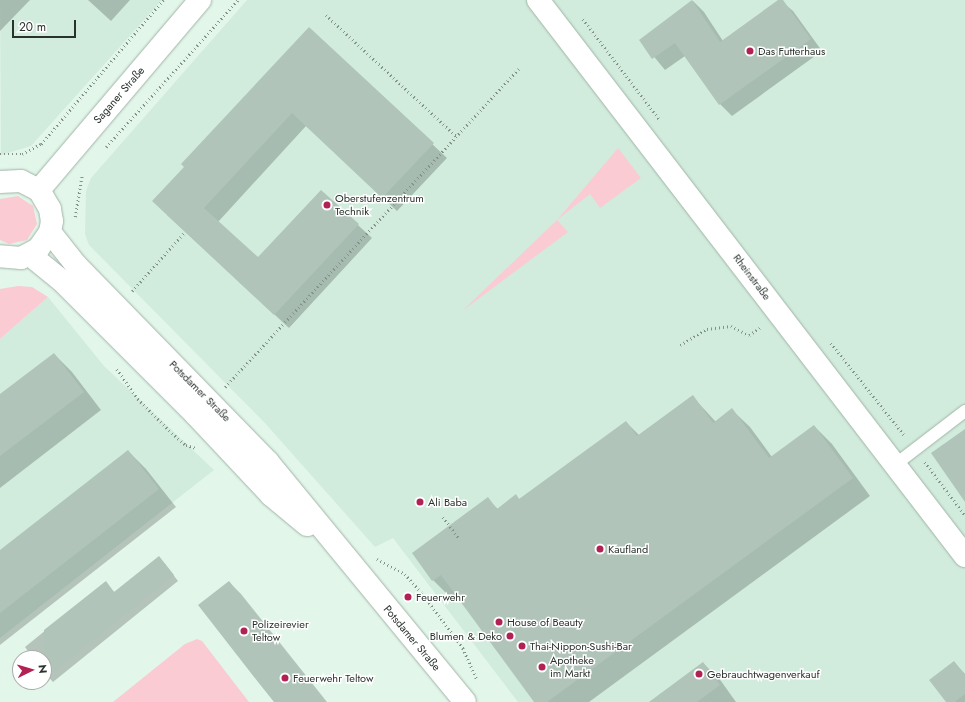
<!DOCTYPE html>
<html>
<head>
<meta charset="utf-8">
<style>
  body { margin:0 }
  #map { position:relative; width:965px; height:702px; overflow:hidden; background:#e2f6ea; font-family:Jost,sans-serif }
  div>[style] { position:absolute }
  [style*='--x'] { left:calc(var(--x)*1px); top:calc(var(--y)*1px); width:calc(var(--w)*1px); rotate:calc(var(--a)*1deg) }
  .built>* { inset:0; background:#d1ecdc }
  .green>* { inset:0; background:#facbd3 }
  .shadow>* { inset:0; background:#0003 }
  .building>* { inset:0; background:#b1c4b9 }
  .path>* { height:2.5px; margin-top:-1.25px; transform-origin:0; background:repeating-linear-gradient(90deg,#849289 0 1px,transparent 0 4px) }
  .roads { filter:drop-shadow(0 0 1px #a1b4a8) drop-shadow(0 0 1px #a1b4a8) }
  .lane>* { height:12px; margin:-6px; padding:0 6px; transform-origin:6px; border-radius:6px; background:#fff }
  .street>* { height:22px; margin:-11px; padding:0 11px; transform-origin:11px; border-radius:11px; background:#fff }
  .secondary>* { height:22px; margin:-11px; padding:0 11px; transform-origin:11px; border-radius:11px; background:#fff }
  .dots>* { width:11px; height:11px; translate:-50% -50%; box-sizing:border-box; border:2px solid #fff; border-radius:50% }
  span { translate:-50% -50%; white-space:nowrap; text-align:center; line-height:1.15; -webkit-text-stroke:3px #fff; paint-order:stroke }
  .poi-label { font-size:11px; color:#2a322d }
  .left { translate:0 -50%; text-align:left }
  .right { translate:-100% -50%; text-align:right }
  .street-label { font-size:11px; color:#2a322d }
  .north { position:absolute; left:12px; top:650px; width:40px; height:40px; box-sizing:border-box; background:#fff; border:1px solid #aaadab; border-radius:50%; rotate:85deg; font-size:11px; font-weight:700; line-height:16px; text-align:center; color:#2a322d }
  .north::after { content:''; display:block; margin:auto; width:14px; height:18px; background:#b12153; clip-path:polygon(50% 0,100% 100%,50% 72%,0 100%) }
  .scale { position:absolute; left:12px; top:20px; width:64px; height:18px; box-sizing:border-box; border:2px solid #2a322d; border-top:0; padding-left:5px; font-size:12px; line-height:14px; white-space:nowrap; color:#2a322d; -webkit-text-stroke:3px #fff; paint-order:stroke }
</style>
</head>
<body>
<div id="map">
  <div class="built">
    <div style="clip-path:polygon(0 0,162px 0,31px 146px,1px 155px)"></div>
    <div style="clip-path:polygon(247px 0,965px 0,965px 702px,518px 702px,393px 538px,375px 547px,264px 422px,89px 245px,85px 234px,86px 191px,91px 178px)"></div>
    <div style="clip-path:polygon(48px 297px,104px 366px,214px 470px,0 638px,0 339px)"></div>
  </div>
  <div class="green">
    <div style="clip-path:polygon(618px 148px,641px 178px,600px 208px,590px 194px,557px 220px,568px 232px,462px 311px,557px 220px)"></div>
    <div style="clip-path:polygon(18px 196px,33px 206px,37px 224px,27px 240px,9px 244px,0 240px,0 199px)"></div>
    <div style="clip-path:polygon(18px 286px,32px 287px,48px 297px,0 339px,0 289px)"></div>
    <div style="clip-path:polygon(197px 639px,202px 641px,249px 702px,113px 702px,185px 644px)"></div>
  </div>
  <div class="shadow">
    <div style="clip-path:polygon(0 0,30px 0,0 31px)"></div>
    <div style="clip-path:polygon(88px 0,130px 0,111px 21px)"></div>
    <div style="clip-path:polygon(780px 0,793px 11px,822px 51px,732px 116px,720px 104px,685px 56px,665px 70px,641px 41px,693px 1px,704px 12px,723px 41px)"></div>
    <div style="clip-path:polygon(309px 28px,447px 158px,397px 211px,306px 126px,218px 222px,258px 259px,321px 191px,372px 238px,289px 328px,167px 215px,185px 167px)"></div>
    <div style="clip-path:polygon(54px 354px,72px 372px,101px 410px,0 488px,0 395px)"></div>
    <div style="clip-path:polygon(692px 396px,716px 422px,732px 410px,750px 427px,772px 457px,814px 426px,832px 444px,870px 496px,589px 702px,535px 702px,456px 594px,451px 598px,433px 580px,487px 499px,498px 509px,516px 496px,520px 500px,626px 422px,639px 435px)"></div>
    <div style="clip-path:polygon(128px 451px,146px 469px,176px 507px,0 645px,0 551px)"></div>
    <div style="clip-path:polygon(164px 563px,178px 581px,53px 682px,44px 672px,44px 658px,33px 658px,25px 647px,105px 582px,115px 593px)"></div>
    <div style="clip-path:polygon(229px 582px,241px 594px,327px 702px,276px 702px)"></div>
    <div style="clip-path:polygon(954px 662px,965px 674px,965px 702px,947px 702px)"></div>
    <div style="clip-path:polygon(703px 663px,721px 681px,736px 702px,650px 702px)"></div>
  </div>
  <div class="building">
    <div style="clip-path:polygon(692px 0,720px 42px,778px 0,783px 0,811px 39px,719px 105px,675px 43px,652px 59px,639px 40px)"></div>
    <div style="clip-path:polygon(309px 27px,434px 143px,382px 198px,292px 113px,204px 208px,258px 257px,321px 190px,359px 224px,274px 315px,152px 201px,184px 167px,181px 164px)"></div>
    <div style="clip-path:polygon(54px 353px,84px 392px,0 456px,0 394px)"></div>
    <div style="clip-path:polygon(693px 395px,713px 423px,732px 408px,769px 458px,814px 425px,853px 478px,547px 702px,534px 702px,441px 575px,432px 581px,412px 553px,488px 497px,497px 509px,516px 494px,519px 499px,626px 421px,637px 436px)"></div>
    <div style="clip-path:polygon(965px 429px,965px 502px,931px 453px)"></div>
    <div style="clip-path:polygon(128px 450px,159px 489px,0 613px,0 550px)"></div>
    <div style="clip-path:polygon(159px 556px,174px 575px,44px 679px,44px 630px,106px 581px,114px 592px)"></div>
    <div style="clip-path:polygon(229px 581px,289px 657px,325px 702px,274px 702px,258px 682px,198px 605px)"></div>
    <div style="clip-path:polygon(954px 661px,965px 675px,965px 694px,955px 702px,946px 702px,929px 680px)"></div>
    <div style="clip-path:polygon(703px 662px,720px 685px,697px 702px,649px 702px)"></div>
  </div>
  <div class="path">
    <div style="--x:326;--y:15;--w:178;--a:42.9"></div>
    <div style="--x:583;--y:19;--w:127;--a:52.7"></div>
    <div style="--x:106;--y:147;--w:198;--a:-48.1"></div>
    <div style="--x:0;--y:154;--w:22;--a:0"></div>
    <div style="--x:22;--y:154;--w:21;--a:-28"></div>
    <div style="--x:41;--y:144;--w:189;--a:-49.7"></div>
    <div style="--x:75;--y:217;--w:43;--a:-80.5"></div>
    <div style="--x:132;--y:291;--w:79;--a:-48.1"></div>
    <div style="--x:831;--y:343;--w:119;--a:51.5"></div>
    <div style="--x:680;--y:345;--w:31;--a:-31"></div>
    <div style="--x:707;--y:329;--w:24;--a:-7"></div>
    <div style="--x:731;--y:326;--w:20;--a:27"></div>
    <div style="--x:749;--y:335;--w:14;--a:-34"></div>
    <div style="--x:117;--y:369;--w:37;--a:55"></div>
    <div style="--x:138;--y:399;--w:48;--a:45"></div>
    <div style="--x:172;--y:433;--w:18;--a:41"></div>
    <div style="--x:186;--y:445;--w:10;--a:17"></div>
    <div style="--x:225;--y:387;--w:435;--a:-47.3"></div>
    <div style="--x:925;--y:462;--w:66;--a:53"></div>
    <div style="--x:443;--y:517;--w:26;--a:53"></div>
    <div style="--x:377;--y:559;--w:32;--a:28"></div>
    <div style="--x:405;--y:574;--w:25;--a:48"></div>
    <div style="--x:422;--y:593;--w:69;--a:53.3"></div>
    <div style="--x:463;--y:648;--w:35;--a:66"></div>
  </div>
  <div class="roads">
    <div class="lane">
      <div style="--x:896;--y:464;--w:87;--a:-37.5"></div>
    </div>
    <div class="street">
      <div style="--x:538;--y:0;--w:701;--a:52.48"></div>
    </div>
    <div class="secondary">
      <div style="--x:0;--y:182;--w:21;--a:-3"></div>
      <div style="--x:21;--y:181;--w:20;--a:27"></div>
      <div style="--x:39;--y:190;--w:22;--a:60"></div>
      <div style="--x:50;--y:209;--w:12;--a:81"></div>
      <div style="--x:52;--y:221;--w:11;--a:100"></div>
      <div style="--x:50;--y:232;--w:21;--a:125"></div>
      <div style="--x:38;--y:249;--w:19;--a:152"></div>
      <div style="--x:21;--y:258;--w:21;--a:-175"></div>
      <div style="--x:39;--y:190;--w:249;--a:-49.7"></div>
      <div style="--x:50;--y:232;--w:42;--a:51.8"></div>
      <div style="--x:76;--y:265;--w:275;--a:45.7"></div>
      <div style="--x:268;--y:462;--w:310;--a:50.6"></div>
      <div style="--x:30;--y:255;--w:40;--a:39"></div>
      <div style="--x:61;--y:280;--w:191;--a:45"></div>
      <div style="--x:196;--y:415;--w:110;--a:46.8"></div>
      <div style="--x:271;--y:495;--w:47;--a:39.8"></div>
    </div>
  </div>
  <div class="dots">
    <div style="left:750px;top:51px;background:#b12153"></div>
    <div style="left:327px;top:205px;background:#b12153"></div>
    <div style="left:420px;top:502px;background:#b12153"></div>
    <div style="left:600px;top:549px;background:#b12153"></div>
    <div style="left:408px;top:597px;background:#b12153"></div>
    <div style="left:499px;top:622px;background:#b12153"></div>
    <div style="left:244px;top:631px;background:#b12153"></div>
    <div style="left:510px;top:636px;background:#b12153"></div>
    <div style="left:522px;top:646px;background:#b12153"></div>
    <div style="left:542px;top:667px;background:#b12153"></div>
    <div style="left:699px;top:674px;background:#b12153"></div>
    <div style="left:285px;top:678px;background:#b12153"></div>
  </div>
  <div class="poi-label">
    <span class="left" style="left:758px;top:51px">Das Futterhaus</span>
    <span class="left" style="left:335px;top:205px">Oberstufenzentrum<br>Technik</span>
    <span class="left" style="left:428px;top:502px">Ali Baba</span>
    <span class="left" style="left:608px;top:549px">Kaufland</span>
    <span class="left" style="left:416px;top:597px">Feuerwehr</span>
    <span class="left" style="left:507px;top:622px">House of Beauty</span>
    <span class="left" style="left:252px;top:631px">Polizeirevier<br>Teltow</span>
    <span class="right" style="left:502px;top:636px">Blumen &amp; Deko</span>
    <span class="left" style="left:530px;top:646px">Thai-Nippon-Sushi-Bar</span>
    <span class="left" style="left:550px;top:667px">Apotheke<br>im Markt</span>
    <span class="left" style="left:707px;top:674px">Gebrauchtwagenverkauf</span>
    <span class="left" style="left:293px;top:678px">Feuerwehr Teltow</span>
  </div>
  <div class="street-label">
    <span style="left:119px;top:95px;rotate:-49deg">Saganer Straße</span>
    <span style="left:752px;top:277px;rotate:53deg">Rheinstraße</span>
    <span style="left:200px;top:391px;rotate:45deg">Potsdamer Straße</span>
    <span style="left:412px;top:638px;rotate:50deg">Potsdamer Straße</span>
  </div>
  <div class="north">N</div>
  <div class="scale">20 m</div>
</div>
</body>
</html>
